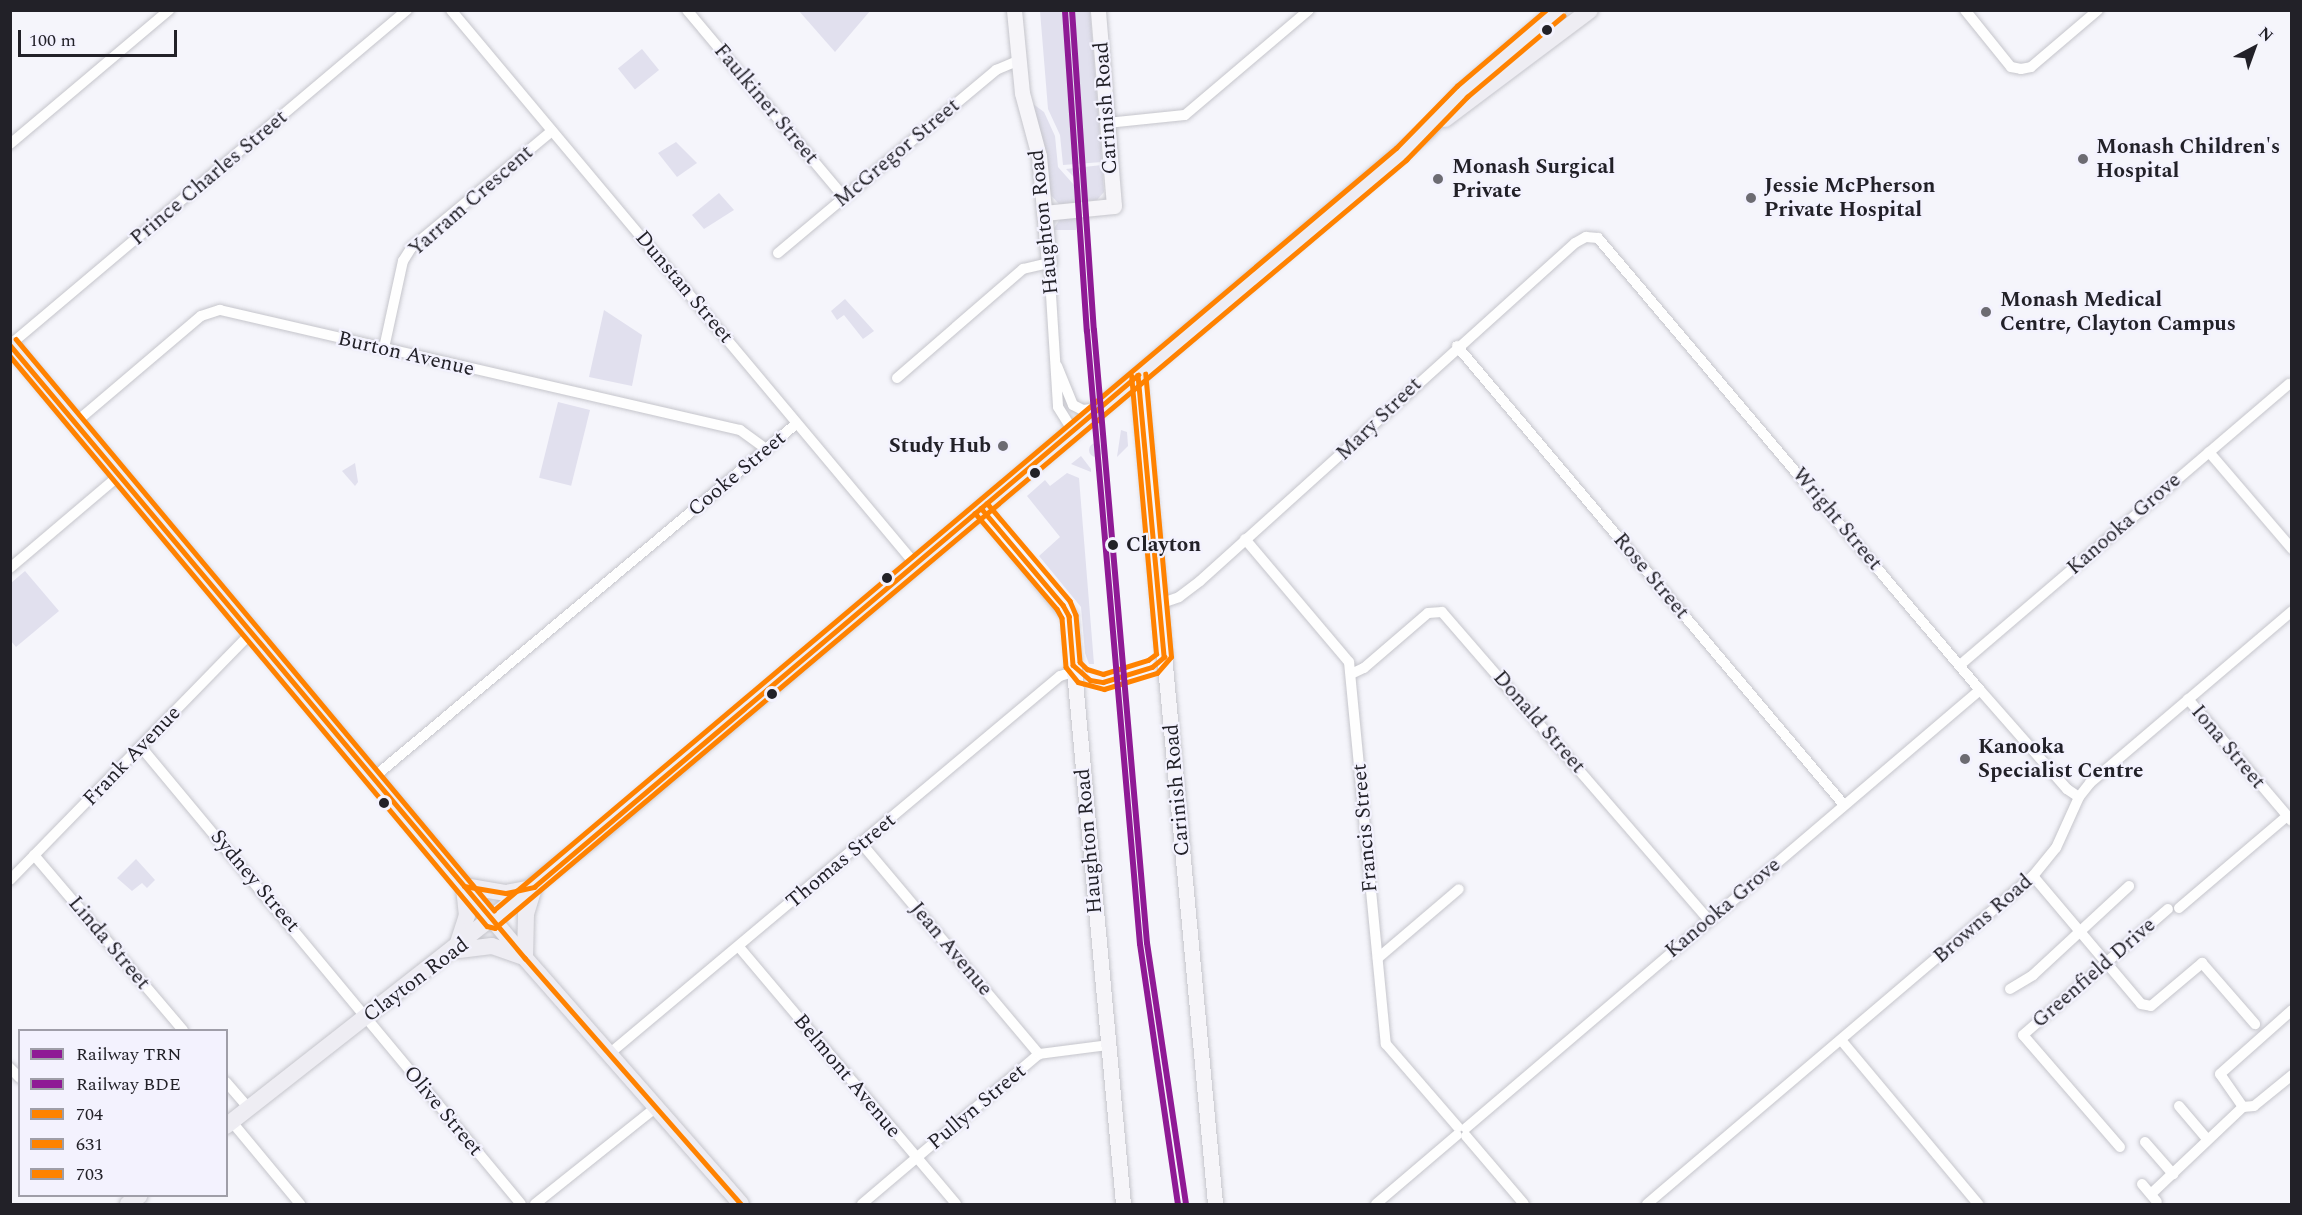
<!DOCTYPE html>
<html>
<head>
<meta charset="utf-8">
<style>
  body { margin:0 }
  #map { position:relative; width:2302px; height:1215px; overflow:hidden; background:#f5f5fb; font-family:Spectral,serif }
  div>[style] { position:absolute }
  [style*='--x'] { left:calc(var(--x)*1px); top:calc(var(--y)*1px); width:calc(var(--w)*1px); rotate:calc(var(--a)*1deg) }
  .green>* { inset:0; background:#e1e0ee; transform-origin:0 0 }
  .round { border-radius:50% }
  .roads { filter:drop-shadow(0 0 2px #c5c5cb) drop-shadow(0 0 2px #c5c5cb) }
  .street>* { height:10px; margin:-5px; padding:0 5px; transform-origin:5px; border-radius:5px; background:#fefefe }
  .secondary>* { height:15px; margin:-7.5px; padding:0 7.5px; transform-origin:7.5px; border-radius:7.5px; background:#f6f5f9 }
  .primary>* { height:16px; margin:-8px; padding:0 8px; transform-origin:8px; border-radius:8px; background:#eeedf3 }
  .bus-1>* { height:4.5px; margin:-2.25px; padding:0 2.25px; transform-origin:2.25px; border-radius:2.25px; background:#ff8200 }
  .bus-2>* { height:4.5px; margin:-2.25px; padding:0 2.25px; transform-origin:2.25px; border-radius:2.25px; background:#ff8200 }
  .bus-3>* { height:4.5px; margin:-2.25px; padding:0 2.25px; transform-origin:2.25px; border-radius:2.25px; background:#ff8200 }
  .rail-1>* { height:6px; margin:-3px; padding:0 3px; transform-origin:3px; border-radius:3px; background:#8f1a95 }
  .rail-2>* { height:6px; margin:-3px; padding:0 3px; transform-origin:3px; border-radius:3px; background:#8f1a95 }
  .dots>* { width:16px; height:16px; translate:-50% -50%; box-sizing:border-box; border:3px solid #f3f2fe; border-radius:50% }
  span { translate:-50% -50%; white-space:nowrap; text-align:center; line-height:1.15; -webkit-text-stroke:4.5px #f3f2fe; paint-order:stroke }
  .street-label { font-size:21px; color:#222128 }
  .poi-label { font-size:21px; color:#222128; font-weight:700 }
  .left { translate:0 -50%; text-align:left }
  .right { translate:-100% -50%; text-align:right }
  .stop-label { font-size:21px; color:#222128; font-weight:700 }
  .frame { position:absolute; inset:0; border:12px solid #222128; pointer-events:none }
  .legend { position:absolute; left:18px; top:1029px; width:210px; height:168px; box-sizing:border-box; background:#f3f2fe; border:2px solid #9f9ea8; margin:0; padding:8px 10px; list-style:none; font-size:18px; color:#222128 }
  .legend li { display:flex; align-items:center; gap:12px; height:30px }
  .legend b { width:30px; border:2px solid #9f9ea8 }
  .north { position:absolute; left:2224px; top:18px; width:60px; height:60px; -webkit-text-stroke:4px #f3f2fe; paint-order:stroke; rotate:41deg; font-size:16px; font-weight:700; line-height:24px; text-align:center; color:#222128 }
  .north::after { content:''; display:block; margin:auto; width:21px; height:27px; background:#222128; clip-path:polygon(50% 0,100% 100%,50% 72%,0 100%) }
  .scale { position:absolute; left:18px; top:30px; width:159px; height:27px; box-sizing:border-box; border:3px solid #222128; border-top:0; padding-left:8px; font-size:18px; line-height:21px; white-space:nowrap; color:#222128; -webkit-text-stroke:4px #f3f2fe; paint-order:stroke }
</style>
</head>
<body>
<div id="map">
  <div class="green">
    <div style="clip-path:polygon(799px 11px,870px 11px,835px 52px)"></div>
    <div style="clip-path:polygon(1040px 11px,1090px 11px,1102px 162px,1063px 165px,1060px 135px,1048px 109px)"></div>
    <div style="left:642px;top:49px;width:27px;height:31px;rotate:51deg"></div>
    <div style="clip-path:polygon(1029px 101px,1044px 112px,1055px 136px,1058px 167px,1074px 185px,1076px 203px,1059px 204px,1050px 194px)"></div>
    <div style="clip-path:polygon(676px 142px,697px 163px,677px 177px,658px 153px)"></div>
    <div style="clip-path:polygon(1102px 165px,1104px 192px,1097px 200px,1081px 202px,1076px 179px,1066px 169px)"></div>
    <div style="clip-path:polygon(719px 193px,734px 210px,704px 229px,692px 215px)"></div>
    <div style="clip-path:polygon(1078px 216px,1076px 230px,1053px 230px,1060px 219px)"></div>
    <div style="clip-path:polygon(845px 299px,874px 331px,863px 339px,844px 315px,837px 320px,831px 311px)"></div>
    <div style="clip-path:polygon(604px 310px,642px 335px,632px 386px,589px 377px)"></div>
    <div style="left:558px;top:402px;width:33px;height:78px;rotate:14deg"></div>
    <div style="clip-path:polygon(1121px 430px,1127px 432px,1128px 446px,1117px 457px)"></div>
    <div class="round" style="left:1089px;top:443px;width:14px;height:14px"></div>
    <div style="clip-path:polygon(1081px 456px,1091px 469px,1091px 472px,1071px 464px)"></div>
    <div style="clip-path:polygon(355px 463px,358px 482px,355px 486px,342px 471px)"></div>
    <div style="clip-path:polygon(1067px 473px,1079px 478px,1094px 664px,1089px 664px,1085px 653px,1081px 607px,1039px 556px,1060px 537px,1027px 496px,1045px 480px,1050px 486px)"></div>
    <div style="clip-path:polygon(25px 571px,59px 611px,16px 647px,11px 641px,11px 583px)"></div>
    <div style="clip-path:polygon(136px 859px,155px 880px,147px 888px,142px 883px,132px 891px,117px 878px)"></div>
  </div>
  <div class="roads">
    <div class="street">
      <div style="--x:451;--y:10;--w:723;--a:50.05"></div>
      <div style="--x:687;--y:10;--w:244;--a:50"></div>
      <div style="--x:1965;--y:10;--w:73;--a:51.1"></div>
      <div style="--x:2011;--y:67;--w:10;--a:11"></div>
      <div style="--x:2021;--y:69;--w:10;--a:-11"></div>
      <div style="--x:2031;--y:67;--w:88;--a:-40.4"></div>
      <div style="--x:1107;--y:123;--w:78;--a:-5.9"></div>
      <div style="--x:1185;--y:115;--w:162;--a:-40.3"></div>
      <div style="--x:10;--y:144;--w:208;--a:-40.1"></div>
      <div style="--x:778;--y:253;--w:285;--a:-40"></div>
      <div style="--x:996;--y:70;--w:25;--a:-23"></div>
      <div style="--x:11;--y:344;--w:518;--a:-40.15"></div>
      <div style="--x:1457;--y:346;--w:600;--a:49.86"></div>
      <div style="--x:384;--y:348;--w:89;--a:-77.7"></div>
      <div style="--x:403;--y:261;--w:15;--a:-58"></div>
      <div style="--x:411;--y:248;--w:183;--a:-39.7"></div>
      <div style="--x:1057;--y:366;--w:42;--a:67.7"></div>
      <div style="--x:1073;--y:405;--w:11;--a:27"></div>
      <div style="--x:1083;--y:410;--w:16;--a:-7"></div>
      <div style="--x:897;--y:378;--w:167;--a:-40.9"></div>
      <div style="--x:1023;--y:269;--w:27;--a:-13"></div>
      <div style="--x:1049;--y:263;--w:144;--a:86.4"></div>
      <div style="--x:1058;--y:407;--w:28;--a:58"></div>
      <div style="--x:76;--y:422;--w:164;--a:-40.3"></div>
      <div style="--x:201;--y:316;--w:20;--a:-18"></div>
      <div style="--x:220;--y:310;--w:534;--a:12.99"></div>
      <div style="--x:740;--y:430;--w:32;--a:36"></div>
      <div style="--x:2209;--y:452;--w:128;--a:49.4"></div>
      <div style="--x:1245;--y:539;--w:161;--a:49.8"></div>
      <div style="--x:1349;--y:662;--w:384;--a:84.5"></div>
      <div style="--x:1386;--y:1044;--w:110;--a:49.1"></div>
      <div style="--x:10;--y:568;--w:145;--a:-40.3"></div>
      <div style="--x:1159;--y:604;--w:21;--a:-19"></div>
      <div style="--x:1179;--y:597;--w:26;--a:-37"></div>
      <div style="--x:1200;--y:581;--w:505;--a:-42.03"></div>
      <div style="--x:1575;--y:243;--w:13;--a:-29"></div>
      <div style="--x:1586;--y:237;--w:12;--a:5"></div>
      <div style="--x:1598;--y:238;--w:592;--a:49.8"></div>
      <div style="--x:1980;--y:690;--w:132;--a:48.7"></div>
      <div style="--x:2067;--y:789;--w:14;--a:34"></div>
      <div style="--x:1960;--y:665;--w:433;--a:-40.5"></div>
      <div style="--x:1351;--y:674;--w:14;--a:-25"></div>
      <div style="--x:1364;--y:668;--w:84;--a:-40.7"></div>
      <div style="--x:1428;--y:613;--w:14;--a:-4"></div>
      <div style="--x:1442;--y:612;--w:408;--a:49.1"></div>
      <div style="--x:2188;--y:699;--w:160;--a:49.6"></div>
      <div style="--x:141;--y:747;--w:594;--a:50.26"></div>
      <div style="--x:374;--y:777;--w:550;--a:-39.91"></div>
      <div style="--x:862;--y:844;--w:275;--a:49.9"></div>
      <div style="--x:34;--y:855;--w:230;--a:49.6"></div>
      <div style="--x:2033;--y:876;--w:167;--a:49.8"></div>
      <div style="--x:2141;--y:1004;--w:10;--a:11"></div>
      <div style="--x:2151;--y:1006;--w:67;--a:-40.1"></div>
      <div style="--x:2202;--y:963;--w:81;--a:49"></div>
      <div style="--x:10;--y:880;--w:347;--a:-45.7"></div>
      <div style="--x:2179;--y:908;--w:142;--a:-40.4"></div>
      <div style="--x:739;--y:947;--w:336;--a:49.8"></div>
      <div style="--x:1378;--y:958;--w:106;--a:-40.4"></div>
      <div style="--x:2010;--y:989;--w:27;--a:-31"></div>
      <div style="--x:2033;--y:975;--w:131;--a:-42.8"></div>
      <div style="--x:1841;--y:1040;--w:214;--a:50.1"></div>
      <div style="--x:609;--y:1054;--w:588;--a:-39.97"></div>
      <div style="--x:1060;--y:676;--w:14;--a:-17"></div>
      <div style="--x:10;--y:1068;--w:14;--a:45"></div>
      <div style="--x:226;--y:1082;--w:35;--a:49"></div>
      <div style="--x:2179;--y:1106;--w:43;--a:49.7"></div>
      <div style="--x:2243;--y:1107;--w:40;--a:-124.9"></div>
      <div style="--x:2220;--y:1074;--w:96;--a:-41.6"></div>
      <div style="--x:232;--y:1122;--w:107;--a:50.3"></div>
      <div style="--x:1466;--y:1128;--w:675;--a:-40.44"></div>
      <div style="--x:1466;--y:1136;--w:89;--a:49.5"></div>
      <div style="--x:2145;--y:1142;--w:43;--a:48.8"></div>
      <div style="--x:2120;--y:1147;--w:148;--a:-130.9"></div>
      <div style="--x:2023;--y:1035;--w:192;--a:-41"></div>
      <div style="--x:2142;--y:1184;--w:23;--a:50"></div>
      <div style="--x:2151;--y:1194;--w:127;--a:-43.4"></div>
      <div style="--x:2243;--y:1107;--w:11;--a:-5"></div>
      <div style="--x:2254;--y:1106;--w:49;--a:-39.2"></div>
      <div style="--x:535;--y:1204;--w:152;--a:-38.6"></div>
      <div style="--x:862;--y:1204;--w:232;--a:-40.3"></div>
      <div style="--x:1039;--y:1054;--w:70;--a:-7.4"></div>
      <div style="--x:1376;--y:1204;--w:106;--a:-40.4"></div>
      <div style="--x:1647;--y:1204;--w:507;--a:-40.36"></div>
      <div style="--x:2033;--y:876;--w:36;--a:-51"></div>
      <div style="--x:2056;--y:848;--w:56;--a:-65.7"></div>
      <div style="--x:2079;--y:797;--w:18;--a:-52"></div>
      <div style="--x:2090;--y:783;--w:265;--a:-40.4"></div>
    </div>
    <div class="secondary">
      <div style="--x:1014;--y:10;--w:83;--a:84.5"></div>
      <div style="--x:1022;--y:93;--w:65;--a:74.9"></div>
      <div style="--x:1039;--y:156;--w:107;--a:84.7"></div>
      <div style="--x:1044;--y:213;--w:70;--a:-5.7"></div>
      <div style="--x:1114;--y:206;--w:197;--a:-94.7"></div>
      <div style="--x:1138;--y:375;--w:833;--a:84.69"></div>
      <div style="--x:981;--y:508;--w:139;--a:50.8"></div>
      <div style="--x:1069;--y:616;--w:590;--a:84.75"></div>
    </div>
    <div class="primary">
      <div style="--x:1445;--y:119;--w:181;--a:-36.9"></div>
      <div style="--x:10;--y:344;--w:801;--a:50.01"></div>
      <div style="--x:525;--y:958;--w:327;--a:48.7"></div>
      <div style="--x:464;--y:886;--w:43;--a:9.5"></div>
      <div style="--x:506;--y:893;--w:25;--a:-11"></div>
      <div style="--x:456;--y:949;--w:35;--a:-72"></div>
      <div style="--x:467;--y:916;--w:30;--a:-96"></div>
      <div style="--x:459;--y:950;--w:33;--a:-7"></div>
      <div style="--x:492;--y:946;--w:31;--a:19"></div>
      <div style="--x:525;--y:958;--w:44;--a:-88.7"></div>
      <div style="--x:526;--y:914;--w:28;--a:-73"></div>
      <div style="--x:226;--y:1126;--w:462;--a:-38.1"></div>
      <div style="--x:590;--y:841;--w:1098;--a:-40.31"></div>
      <div style="--x:1427;--y:131;--w:52;--a:-48.1"></div>
      <div style="--x:1462;--y:92;--w:126;--a:-40.5"></div>
      <div style="--x:128;--y:1204;--w:14;--a:-36"></div>
    </div>
  </div>
  <div class="bus-1">
    <div style="--x:10;--y:345;--w:801;--a:49.97"></div>
    <div style="--x:525;--y:958;--w:327;--a:48.7"></div>
    <div style="--x:1138;--y:375;--w:283;--a:84.7"></div>
    <div style="--x:981;--y:508;--w:127;--a:49.8"></div>
    <div style="--x:1063;--y:605;--w:13;--a:61"></div>
    <div style="--x:1069;--y:616;--w:49;--a:85.3"></div>
    <div style="--x:1073;--y:665;--w:23;--a:41"></div>
    <div style="--x:1090;--y:680;--w:13;--a:9"></div>
    <div style="--x:1103;--y:682;--w:51;--a:-17"></div>
    <div style="--x:1152;--y:667;--w:16;--a:-40"></div>
    <div style="--x:464;--y:886;--w:43;--a:9.5"></div>
    <div style="--x:506;--y:893;--w:29;--a:-12"></div>
    <div style="--x:534;--y:887;--w:792;--a:-40.29"></div>
  </div>
  <div class="bus-2">
    <div style="--x:10;--y:356;--w:743;--a:50.08"></div>
    <div style="--x:487;--y:926;--w:8;--a:14"></div>
    <div style="--x:495;--y:928;--w:1192;--a:-40.13"></div>
    <div style="--x:1406;--y:160;--w:88;--a:-45.9"></div>
    <div style="--x:1467;--y:97;--w:126;--a:-40.2"></div>
    <div style="--x:975;--y:513;--w:126;--a:49.5"></div>
    <div style="--x:1057;--y:609;--w:10;--a:61"></div>
    <div style="--x:1062;--y:618;--w:49;--a:85.3"></div>
    <div style="--x:1066;--y:667;--w:19;--a:51"></div>
    <div style="--x:1078;--y:682;--w:27;--a:15"></div>
    <div style="--x:1104;--y:689;--w:55;--a:-16.8"></div>
    <div style="--x:1157;--y:673;--w:21;--a:-49"></div>
    <div style="--x:1171;--y:657;--w:284;--a:-95.2"></div>
  </div>
  <div class="bus-3">
    <div style="--x:16;--y:339;--w:745;--a:50.07"></div>
    <div style="--x:494;--y:910;--w:1181;--a:-40.19"></div>
    <div style="--x:1396;--y:148;--w:87;--a:-45.5"></div>
    <div style="--x:1457;--y:86;--w:117;--a:-40.5"></div>
    <div style="--x:987;--y:503;--w:128;--a:49.7"></div>
    <div style="--x:1070;--y:601;--w:15;--a:67"></div>
    <div style="--x:1076;--y:615;--w:47;--a:85.1"></div>
    <div style="--x:1080;--y:662;--w:10;--a:45"></div>
    <div style="--x:1087;--y:669;--w:17;--a:17"></div>
    <div style="--x:1103;--y:674;--w:47;--a:-17.3"></div>
    <div style="--x:1148;--y:660;--w:10;--a:-37"></div>
    <div style="--x:1156;--y:654;--w:279;--a:-95.1"></div>
  </div>
  <div class="rail-1">
    <div style="--x:1072;--y:10;--w:321;--a:86.1"></div>
    <div style="--x:1094;--y:330;--w:615;--a:85.06"></div>
    <div style="--x:1147;--y:943;--w:264;--a:81.5"></div>
  </div>
  <div class="rail-2">
    <div style="--x:1065;--y:11;--w:321;--a:86.1"></div>
    <div style="--x:1087;--y:331;--w:615;--a:85.06"></div>
    <div style="--x:1140;--y:944;--w:263;--a:81.7"></div>
  </div>
  <div class="dots">
    <div style="left:1547px;top:30px;background:#222128"></div>
    <div style="left:2083px;top:159px;background:#6c6b72"></div>
    <div style="left:1438px;top:179px;background:#6c6b72"></div>
    <div style="left:1751px;top:198px;background:#6c6b72"></div>
    <div style="left:1986px;top:312px;background:#6c6b72"></div>
    <div style="left:1003px;top:446px;background:#6c6b72"></div>
    <div style="left:1035px;top:473px;background:#222128"></div>
    <div style="left:1113px;top:545px;background:#222128"></div>
    <div style="left:887px;top:578px;background:#222128"></div>
    <div style="left:772px;top:694px;background:#222128"></div>
    <div style="left:1965px;top:759px;background:#6c6b72"></div>
    <div style="left:384px;top:803px;background:#222128"></div>
  </div>
  <div class="street-label">
    <span style="left:766px;top:104px;rotate:50deg">Faulkiner Street</span>
    <span style="left:1106px;top:108px;rotate:-94deg">Carinish Road</span>
    <span style="left:897px;top:153px;rotate:-40deg">McGregor Street</span>
    <span style="left:209px;top:178px;rotate:-40deg">Prince Charles Street</span>
    <span style="left:471px;top:201px;rotate:-41deg">Yarram Crescent</span>
    <span style="left:1044px;top:222px;rotate:-96deg">Haughton Road</span>
    <span style="left:684px;top:287px;rotate:50deg">Dunstan Street</span>
    <span style="left:406px;top:354px;rotate:13deg">Burton Avenue</span>
    <span style="left:1379px;top:419px;rotate:-44deg">Mary Street</span>
    <span style="left:737px;top:474px;rotate:-40deg">Cooke Street</span>
    <span style="left:1837px;top:519px;rotate:50deg">Wright Street</span>
    <span style="left:2124px;top:524px;rotate:-41deg">Kanooka Grove</span>
    <span style="left:1651px;top:576px;rotate:50deg">Rose Street</span>
    <span style="left:1539px;top:722px;rotate:49deg">Donald Street</span>
    <span style="left:2228px;top:747px;rotate:50deg">Iona Street</span>
    <span style="left:132px;top:756px;rotate:-46deg">Frank Avenue</span>
    <span style="left:1177px;top:790px;rotate:-95deg">Carinish Road</span>
    <span style="left:1365px;top:828px;rotate:-95deg">Francis Street</span>
    <span style="left:1089px;top:841px;rotate:-95deg">Haughton Road</span>
    <span style="left:841px;top:861px;rotate:-40deg">Thomas Street</span>
    <span style="left:255px;top:881px;rotate:50deg">Sydney Street</span>
    <span style="left:1723px;top:908px;rotate:-40deg">Kanooka Grove</span>
    <span style="left:1983px;top:919px;rotate:-41deg">Browns Road</span>
    <span style="left:109px;top:943px;rotate:50deg">Linda Street</span>
    <span style="left:951px;top:949px;rotate:50deg">Jean Avenue</span>
    <span style="left:2094px;top:973px;rotate:-41deg">Greenfield Drive</span>
    <span style="left:416px;top:980px;rotate:-37deg">Clayton Road</span>
    <span style="left:847px;top:1076px;rotate:50deg">Belmont Avenue</span>
    <span style="left:977px;top:1107px;rotate:-40deg">Pullyn Street</span>
    <span style="left:443px;top:1111px;rotate:50deg">Olive Street</span>
  </div>
  <div class="poi-label">
    <span class="left" style="left:2096px;top:159px">Monash Children's<br>Hospital</span>
    <span class="left" style="left:1452px;top:179px">Monash Surgical<br>Private</span>
    <span class="left" style="left:1764px;top:198px">Jessie McPherson<br>Private Hospital</span>
    <span class="left" style="left:2000px;top:312px">Monash Medical<br>Centre, Clayton Campus</span>
    <span class="right" style="left:991px;top:446px">Study Hub</span>
    <span class="left" style="left:1978px;top:759px">Kanooka<br>Specialist Centre</span>
  </div>
  <div class="stop-label">
    <span class="left" style="left:1126px;top:545px">Clayton</span>
  </div>
  <div class="frame"></div>
  <ul class="legend">
  <li><b style="height:8px;background:#8f1a95"></b>Railway TRN</li>
  <li><b style="height:8px;background:#8f1a95"></b>Railway BDE</li>
  <li><b style="height:8px;background:#ff8200"></b>704</li>
  <li><b style="height:8px;background:#ff8200"></b>631</li>
  <li><b style="height:8px;background:#ff8200"></b>703</li>
  </ul>
  <div class="north">N</div>
  <div class="scale">100 m</div>
</div>
</body>
</html>
